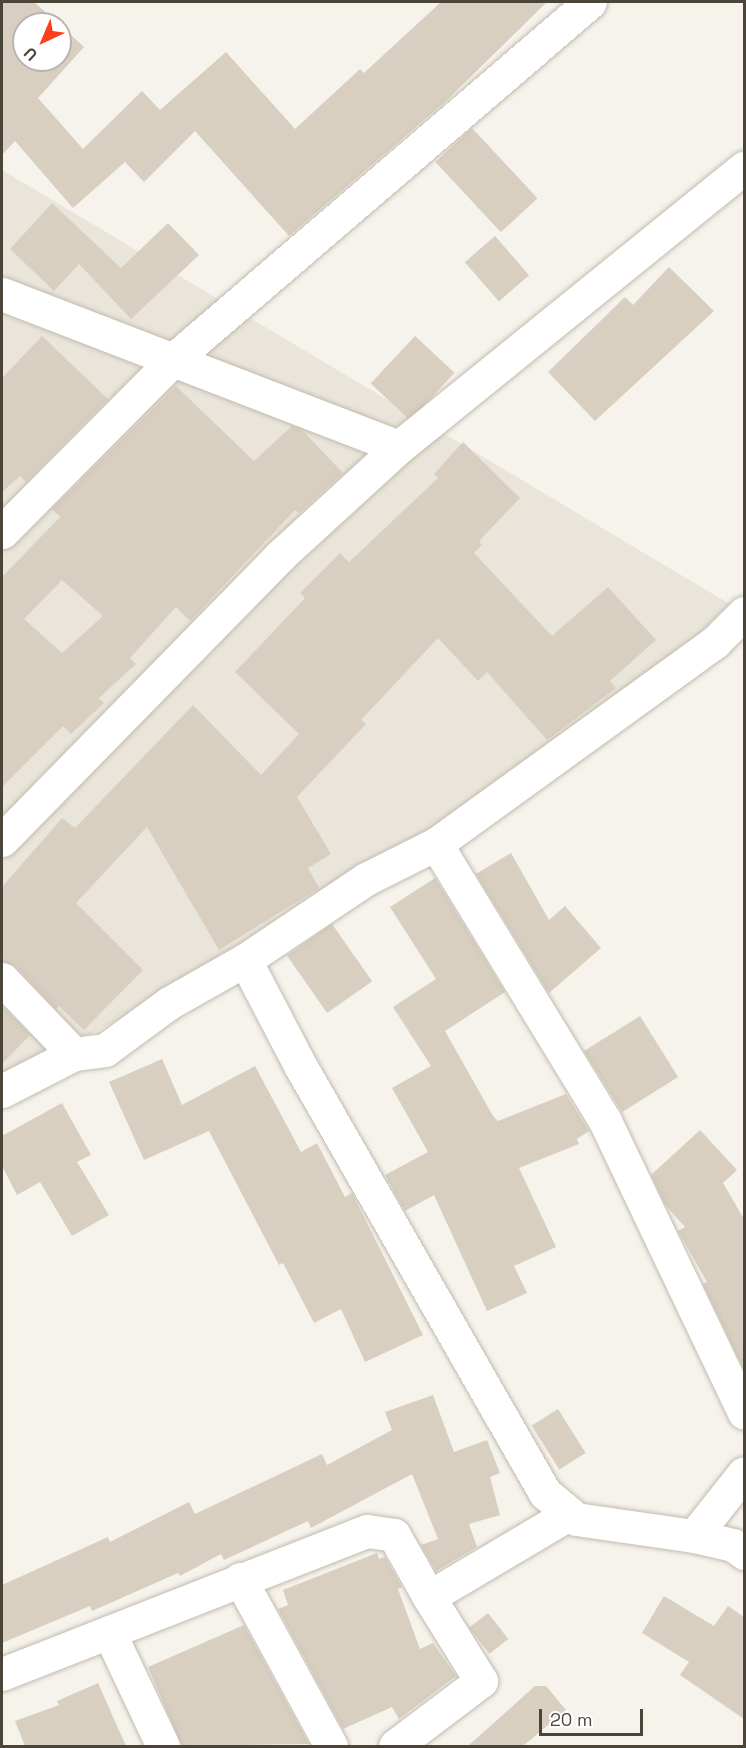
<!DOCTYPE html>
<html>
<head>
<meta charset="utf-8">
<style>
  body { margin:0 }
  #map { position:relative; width:746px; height:1748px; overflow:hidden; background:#f6f3ec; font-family:"Space Grotesk",sans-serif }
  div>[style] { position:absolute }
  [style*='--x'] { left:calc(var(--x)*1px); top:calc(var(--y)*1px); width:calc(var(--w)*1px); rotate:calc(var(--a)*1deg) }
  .residential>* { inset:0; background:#eae5da }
  .building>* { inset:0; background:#d8cfc1; transform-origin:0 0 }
  .roads { filter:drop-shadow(0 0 2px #c2bbae) drop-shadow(0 0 2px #c2bbae) }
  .street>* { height:33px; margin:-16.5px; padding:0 16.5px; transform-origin:16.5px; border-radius:16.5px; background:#fff }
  span { translate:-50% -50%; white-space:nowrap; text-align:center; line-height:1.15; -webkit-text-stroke:4.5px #fff; paint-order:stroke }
  .frame { position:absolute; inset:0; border:3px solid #4b4439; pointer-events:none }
  .north { position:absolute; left:12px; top:12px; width:60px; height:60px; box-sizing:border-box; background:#fff; border:2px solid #b7b4b0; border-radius:50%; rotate:224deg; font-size:16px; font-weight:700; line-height:24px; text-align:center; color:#4b4439 }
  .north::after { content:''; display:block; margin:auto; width:21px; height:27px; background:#fc3f1d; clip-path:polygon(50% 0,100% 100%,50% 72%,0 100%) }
  .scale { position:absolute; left:539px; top:1709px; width:104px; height:27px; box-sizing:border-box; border:3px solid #4b4439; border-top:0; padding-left:8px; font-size:18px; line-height:21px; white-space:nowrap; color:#4b4439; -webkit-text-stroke:4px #fff; paint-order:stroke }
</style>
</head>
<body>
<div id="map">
  <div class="residential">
    <div style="clip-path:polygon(2px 170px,733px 606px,543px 759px,128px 1014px,2px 1082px)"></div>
  </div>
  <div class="building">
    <div style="clip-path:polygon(2px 2px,34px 2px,59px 24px,24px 24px,24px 60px,60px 60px,60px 25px,84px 47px,38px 98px,83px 149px,142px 91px,160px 110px,226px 52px,295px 129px,360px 69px,364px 73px,441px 2px,547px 2px,446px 101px,289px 236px,195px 131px,144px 182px,125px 162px,73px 208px,15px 141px,2px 155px)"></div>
    <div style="left:472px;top:128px;width:96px;height:50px;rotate:47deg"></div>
    <div style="clip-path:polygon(52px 203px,121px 268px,168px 223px,199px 255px,131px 319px,79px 264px,54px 291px,10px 249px)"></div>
    <div style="left:495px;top:236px;width:52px;height:40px;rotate:49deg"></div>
    <div style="clip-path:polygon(669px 267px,714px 311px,595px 421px,548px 372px,625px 297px,633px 305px)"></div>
    <div style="clip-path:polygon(42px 336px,108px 399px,26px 482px,20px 476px,2px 492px,2px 378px)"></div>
    <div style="left:415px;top:336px;width:54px;height:65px;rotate:43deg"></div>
    <div style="clip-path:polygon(evenodd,176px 386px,254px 461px,292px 426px,302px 430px,343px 473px,299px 513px,295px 510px,190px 621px,176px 607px,130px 658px,136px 664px,99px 698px,104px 703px,71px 734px,63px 726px,2px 787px,2px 577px,60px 517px,52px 509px,176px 386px,62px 580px,103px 616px,62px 653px,24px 619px,62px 580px)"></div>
    <div style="clip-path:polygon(463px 442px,520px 498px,479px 541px,482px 545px,474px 553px,552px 636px,608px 587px,656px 640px,610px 681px,616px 688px,547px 740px,487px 672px,478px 681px,438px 638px,361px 720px,366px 724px,297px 797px,331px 854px,308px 868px,319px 888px,219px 950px,147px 827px,76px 903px,143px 970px,84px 1030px,59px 1006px,56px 1009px,16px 966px,2px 961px,2px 887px,62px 818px,75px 828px,193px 705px,261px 775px,299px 734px,235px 672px,305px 598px,300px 593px,340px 553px,349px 562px,438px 478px,434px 474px)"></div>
    <div style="clip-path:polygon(511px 853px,549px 920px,565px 906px,601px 948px,549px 993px,476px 874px)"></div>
    <div style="clip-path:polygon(435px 878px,505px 992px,445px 1031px,493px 1116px,498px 1121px,566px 1094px,589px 1131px,577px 1139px,579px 1144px,519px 1168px,556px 1247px,514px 1266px,527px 1293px,487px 1311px,434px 1195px,405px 1211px,385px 1175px,428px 1152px,392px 1088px,431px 1066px,393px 1007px,436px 979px,390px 907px)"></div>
    <div style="left:332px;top:924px;width:70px;height:55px;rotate:55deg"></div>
    <div style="clip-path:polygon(2px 1006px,30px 1035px,2px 1064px)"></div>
    <div style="left:640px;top:1016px;width:72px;height:66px;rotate:58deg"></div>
    <div style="clip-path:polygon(162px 1059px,182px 1105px,255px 1066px,301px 1152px,317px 1143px,345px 1197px,352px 1193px,423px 1335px,365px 1362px,341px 1309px,314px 1323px,283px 1263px,279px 1265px,209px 1131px,144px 1160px,109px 1082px)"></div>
    <div style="clip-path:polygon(62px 1103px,91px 1155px,77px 1162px,109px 1215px,72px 1236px,40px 1182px,17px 1195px,2px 1166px,2px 1136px)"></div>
    <div style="clip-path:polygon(700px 1130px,737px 1170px,723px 1183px,744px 1219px,744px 1370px,703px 1284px,707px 1282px,678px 1231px,685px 1227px,666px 1206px,651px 1175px)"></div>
    <div style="clip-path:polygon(433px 1395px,454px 1452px,487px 1440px,500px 1473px,490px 1477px,500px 1515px,469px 1524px,477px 1547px,436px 1571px,421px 1545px,438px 1539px,412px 1474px,311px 1528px,308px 1521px,224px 1560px,221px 1554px,180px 1576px,178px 1573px,92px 1611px,90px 1606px,2px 1643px,2px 1585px,108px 1537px,110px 1542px,189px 1502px,195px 1514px,322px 1454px,327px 1465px,392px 1430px,385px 1412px)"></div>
    <div style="left:558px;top:1409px;width:52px;height:31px;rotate:58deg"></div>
    <div style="clip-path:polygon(377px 1553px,379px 1559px,385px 1557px,402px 1587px,398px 1589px,420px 1649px,433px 1643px,456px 1676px,399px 1719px,392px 1707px,343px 1729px,278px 1609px,288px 1605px,283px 1590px)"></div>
    <div style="clip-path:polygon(664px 1596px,714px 1626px,728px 1606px,744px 1617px,744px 1719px,680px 1675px,689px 1662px,642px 1633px)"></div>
    <div style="left:488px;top:1613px;width:33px;height:24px;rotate:52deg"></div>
    <div style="clip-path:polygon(244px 1625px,309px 1744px,182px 1746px,148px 1667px)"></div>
    <div style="clip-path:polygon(98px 1683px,126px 1746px,25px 1746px,15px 1721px,59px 1705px,57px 1701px)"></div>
    <div style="clip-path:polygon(535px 1686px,546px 1686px,566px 1710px,523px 1746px,468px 1746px)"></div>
  </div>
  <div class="roads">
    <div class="street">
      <div style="--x:2;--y:294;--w:425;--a:21.1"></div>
      <div style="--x:2;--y:532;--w:244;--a:-45.2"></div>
      <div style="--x:174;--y:359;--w:548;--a:-40.64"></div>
      <div style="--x:2;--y:840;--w:399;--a:-45.6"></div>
      <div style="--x:281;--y:555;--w:160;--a:-42.5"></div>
      <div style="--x:399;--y:447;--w:444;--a:-39"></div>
      <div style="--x:436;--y:844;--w:324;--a:58.6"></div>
      <div style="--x:605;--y:1121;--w:323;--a:64.5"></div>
      <div style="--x:245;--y:960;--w:121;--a:62.4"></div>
      <div style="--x:301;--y:1067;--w:491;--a:60.2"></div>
      <div style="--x:545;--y:1493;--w:40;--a:40"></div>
      <div style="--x:576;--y:1519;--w:119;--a:8.2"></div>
      <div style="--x:694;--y:1536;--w:40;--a:13"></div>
      <div style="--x:733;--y:1545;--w:14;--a:36"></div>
      <div style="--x:2;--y:979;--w:104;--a:46.2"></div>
      <div style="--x:74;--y:1054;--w:31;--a:-7"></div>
      <div style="--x:105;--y:1050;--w:79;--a:-36.3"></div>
      <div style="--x:169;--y:1003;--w:87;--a:-29.5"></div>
      <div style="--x:245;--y:960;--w:146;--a:-33.8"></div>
      <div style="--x:366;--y:879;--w:78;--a:-26.6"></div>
      <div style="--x:436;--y:844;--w:344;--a:-35.9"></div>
      <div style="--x:715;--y:642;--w:41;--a:-45"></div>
      <div style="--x:2;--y:1091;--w:81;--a:-27.2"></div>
      <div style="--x:694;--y:1536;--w:80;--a:-51.6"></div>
      <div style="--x:240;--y:1579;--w:190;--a:61.4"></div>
      <div style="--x:109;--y:1632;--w:126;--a:64.7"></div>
      <div style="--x:2;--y:1674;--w:392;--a:-21.4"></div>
      <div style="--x:367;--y:1531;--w:27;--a:8"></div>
      <div style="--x:394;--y:1535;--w:71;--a:60.6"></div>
      <div style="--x:429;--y:1597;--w:163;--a:-30.7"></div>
      <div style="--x:395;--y:1746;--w:108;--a:-37.1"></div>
      <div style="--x:481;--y:1681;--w:99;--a:-121.8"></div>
    </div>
  </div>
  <div class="frame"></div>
  <div class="north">U</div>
  <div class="scale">20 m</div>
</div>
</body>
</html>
